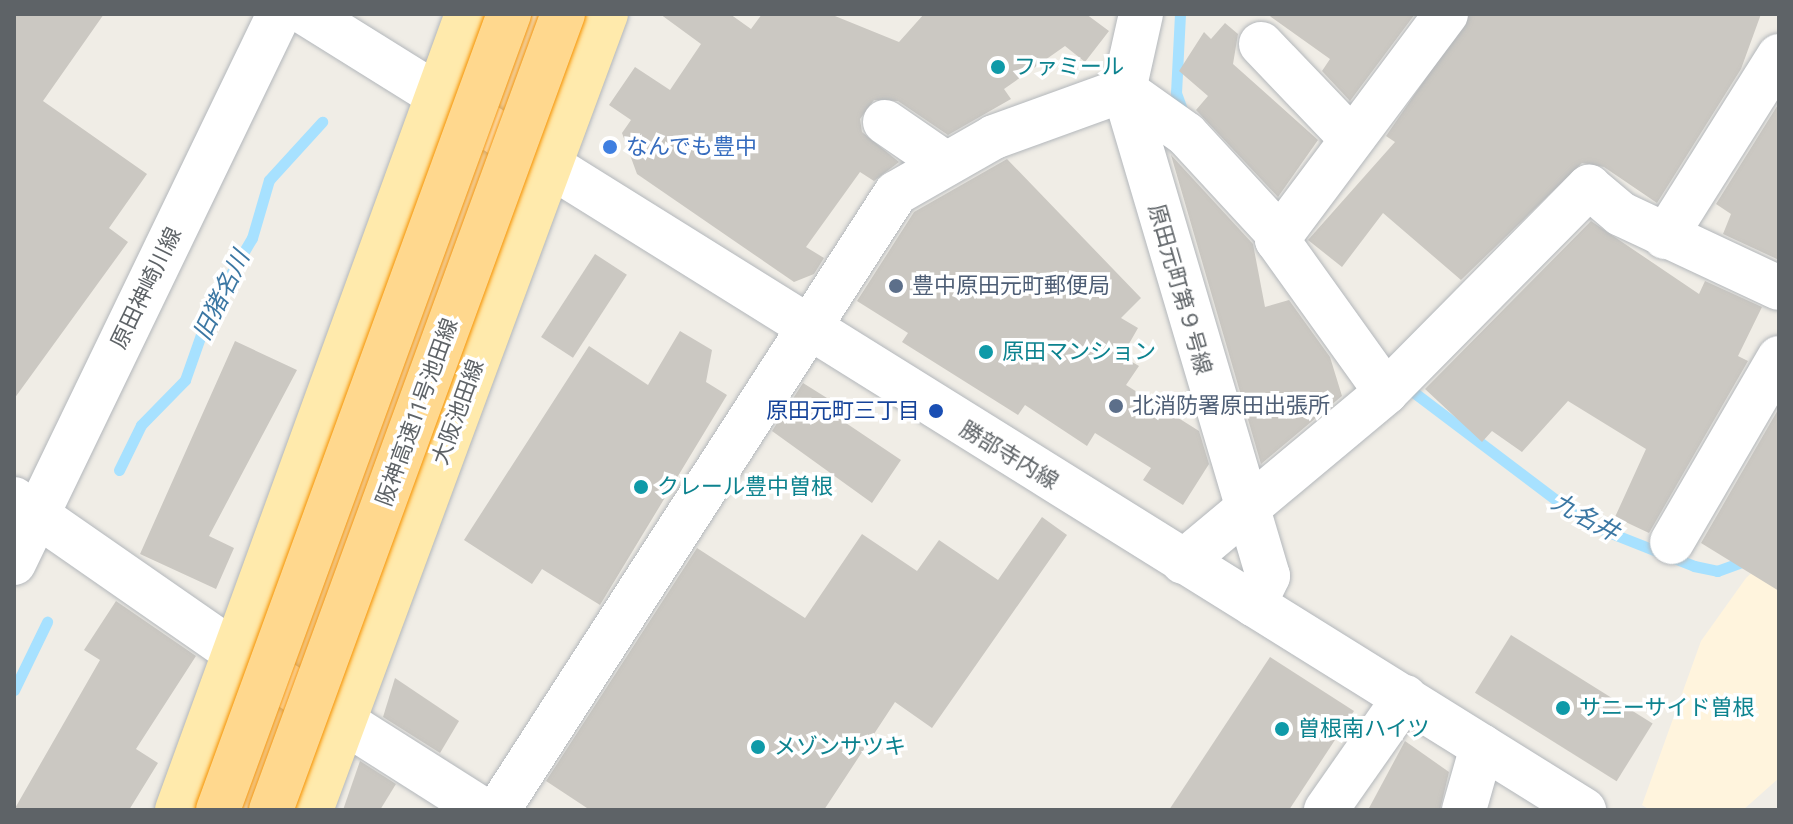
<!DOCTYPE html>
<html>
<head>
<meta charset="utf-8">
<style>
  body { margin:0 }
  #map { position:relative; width:1793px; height:824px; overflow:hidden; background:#f0ede6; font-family:"Roboto Condensed","Noto Sans JP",sans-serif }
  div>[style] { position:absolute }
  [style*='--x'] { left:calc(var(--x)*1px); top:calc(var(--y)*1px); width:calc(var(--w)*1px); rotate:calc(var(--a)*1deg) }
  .commercial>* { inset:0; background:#fff4dd }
  .stream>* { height:11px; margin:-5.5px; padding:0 5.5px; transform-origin:5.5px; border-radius:5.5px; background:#a7e1ff }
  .building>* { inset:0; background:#cbc8c2; transform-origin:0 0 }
  .roads { filter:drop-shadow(0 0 2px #b3b7bb) drop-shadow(0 0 2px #b3b7bb) }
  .minor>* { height:44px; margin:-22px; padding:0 22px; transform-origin:22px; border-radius:22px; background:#fff }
  .major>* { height:44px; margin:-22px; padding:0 22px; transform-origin:22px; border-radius:22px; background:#ffeaac }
  .bridges { filter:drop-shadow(0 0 2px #f69200) drop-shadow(0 0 2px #f69200) }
  .highway-bridge>* { height:44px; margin:-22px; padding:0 22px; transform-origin:22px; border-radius:22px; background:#ffd88e }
  .dots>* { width:22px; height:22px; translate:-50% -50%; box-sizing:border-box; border:4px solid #fff; border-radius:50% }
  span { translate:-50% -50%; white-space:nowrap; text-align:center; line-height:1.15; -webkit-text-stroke:7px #fff; paint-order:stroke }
  .culture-label { font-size:22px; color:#0d838f }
  .left { translate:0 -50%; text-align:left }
  .shop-label { font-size:22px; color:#366cbe }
  .service-label { font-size:22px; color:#4e5e75 }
  .street-label { font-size:22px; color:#5e6367 }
  .transit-label { font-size:22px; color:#164399 }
  .right { translate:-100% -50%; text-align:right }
  .water-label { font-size:24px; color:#3b77a3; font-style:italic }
  .frame { position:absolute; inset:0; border:16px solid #5e6367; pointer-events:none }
</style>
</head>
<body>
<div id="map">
  <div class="commercial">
    <div style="clip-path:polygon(1779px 548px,1779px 778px,1743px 810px,1650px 810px,1642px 805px,1701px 641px,1746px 578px)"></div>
  </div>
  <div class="stream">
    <div style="--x:1180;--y:14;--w:79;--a:92.9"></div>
    <div style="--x:1176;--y:93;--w:20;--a:70"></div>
    <div style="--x:1408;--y:388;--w:226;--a:37.1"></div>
    <div style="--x:1588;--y:524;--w:114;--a:21.6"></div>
    <div style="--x:1694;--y:566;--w:24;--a:12"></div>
    <div style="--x:1717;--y:571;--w:32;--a:-20"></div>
    <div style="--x:119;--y:470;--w:50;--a:-63.9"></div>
    <div style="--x:141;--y:425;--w:63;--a:-45.6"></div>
    <div style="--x:185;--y:380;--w:75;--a:-70.6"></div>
    <div style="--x:210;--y:309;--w:82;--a:-59.4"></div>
    <div style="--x:252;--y:238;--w:60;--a:-73.7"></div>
    <div style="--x:269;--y:180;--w:79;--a:-47.6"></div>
    <div style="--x:14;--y:690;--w:76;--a:-64.1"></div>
  </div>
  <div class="building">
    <div style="clip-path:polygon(14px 14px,104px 14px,43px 101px,147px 174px,109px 228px,128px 242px,14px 399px)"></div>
    <div style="clip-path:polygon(660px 14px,730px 14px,751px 29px,762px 14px,830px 14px,899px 42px,924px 14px,1086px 14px,1109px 31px,1085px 62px,1065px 46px,1004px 89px,1011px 99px,948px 135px,898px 101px,874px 100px,860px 119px,862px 132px,899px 162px,874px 181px,860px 172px,806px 247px,824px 258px,814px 274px,794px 282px,637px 174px,622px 133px,631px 120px,609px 105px,635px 67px,670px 90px,701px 44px)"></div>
    <div style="clip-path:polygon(1267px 14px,1415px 14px,1350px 101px,1322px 71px,1330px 59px)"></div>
    <div style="clip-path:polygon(1470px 14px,1761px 14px,1741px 69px,1657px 203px,1604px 167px,1582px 163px,1461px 280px,1383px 213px,1342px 267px,1308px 240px,1395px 142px,1386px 136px)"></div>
    <div style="clip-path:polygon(1225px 23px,1238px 34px,1233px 64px,1318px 140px,1278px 197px,1196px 110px,1208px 96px,1179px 71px,1204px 32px,1211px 39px)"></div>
    <div style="clip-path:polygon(1779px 103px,1779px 260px,1723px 234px,1731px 214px,1716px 204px)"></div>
    <div style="clip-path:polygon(1171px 155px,1253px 244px,1265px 307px,1289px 300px,1330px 357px,1342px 396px,1261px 464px)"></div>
    <div style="clip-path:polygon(1007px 159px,1141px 298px,1121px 318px,1138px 328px,1122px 356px,1139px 366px,1126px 385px,1199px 431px,1209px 464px,1183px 505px,1143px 480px,1151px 468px,1095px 433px,1087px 446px,1025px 405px,1018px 415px,902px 342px,908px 333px,857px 301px,914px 212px)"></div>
    <div style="clip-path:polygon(1591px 221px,1699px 294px,1705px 281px,1762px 307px,1738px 356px,1748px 361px,1649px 533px,1615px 517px,1646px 449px,1568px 401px,1522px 452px,1492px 431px,1482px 442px,1425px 389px)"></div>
    <div style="left:595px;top:254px;width:38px;height:99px;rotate:33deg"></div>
    <div style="clip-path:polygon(680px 331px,712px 350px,706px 382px,727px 395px,600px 605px,542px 569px,532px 584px,464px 540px,589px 346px,648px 385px)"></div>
    <div style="clip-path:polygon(235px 341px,297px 370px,209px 536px,234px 548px,216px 589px,140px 554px)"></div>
    <div style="clip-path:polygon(803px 383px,843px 408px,837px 417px,901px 460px,872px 503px,772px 431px)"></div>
    <div style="clip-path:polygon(1779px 408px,1779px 591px,1701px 543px)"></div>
    <div style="clip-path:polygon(1042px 517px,1067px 535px,932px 728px,895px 702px,824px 810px,590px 810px,546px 781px,697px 548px,805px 618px,862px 534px,917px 571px,939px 540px,998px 580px)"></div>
    <div style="clip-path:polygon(116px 601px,196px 656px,136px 749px,158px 763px,129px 810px,14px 810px,100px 660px,84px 650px)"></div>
    <div style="left:1511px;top:635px;width:167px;height:68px;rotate:32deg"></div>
    <div style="clip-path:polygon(1270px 657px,1354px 711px,1289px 810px,1169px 810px)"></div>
    <div style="clip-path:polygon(395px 678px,459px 721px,440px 753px,383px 717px)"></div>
    <div style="clip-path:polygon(1405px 741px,1449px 772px,1440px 810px,1368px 810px)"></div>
    <div style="clip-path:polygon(360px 761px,396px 784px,380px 810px,343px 810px)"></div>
  </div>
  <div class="roads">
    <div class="minor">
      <div style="--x:307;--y:14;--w:1505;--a:31.94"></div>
      <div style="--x:1141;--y:14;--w:78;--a:102.6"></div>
      <div style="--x:1124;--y:90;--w:507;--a:73.5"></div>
      <div style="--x:1268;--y:576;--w:32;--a:116"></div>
      <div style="--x:1261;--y:44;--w:127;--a:46.3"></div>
      <div style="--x:885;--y:122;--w:74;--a:34.5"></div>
      <div style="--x:1665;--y:237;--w:214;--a:-57.8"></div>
      <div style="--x:1386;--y:392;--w:187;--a:-125.6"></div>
      <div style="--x:1277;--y:240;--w:282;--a:-53.2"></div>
      <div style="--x:14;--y:499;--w:268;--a:34.8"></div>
      <div style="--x:234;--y:652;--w:295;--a:32.4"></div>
      <div style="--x:1672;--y:542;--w:213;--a:-59.8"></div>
      <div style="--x:1183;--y:562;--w:265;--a:-39.9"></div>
      <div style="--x:1386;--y:392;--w:289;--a:-45.3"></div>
      <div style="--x:1589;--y:187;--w:42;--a:40.2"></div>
      <div style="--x:1621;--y:214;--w:174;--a:25.1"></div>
      <div style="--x:14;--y:563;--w:610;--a:-64.23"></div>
      <div style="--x:498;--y:810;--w:734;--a:-57.18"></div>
      <div style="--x:896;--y:193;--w:113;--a:-29.7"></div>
      <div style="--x:994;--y:137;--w:138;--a:-19.9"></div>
      <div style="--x:1124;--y:90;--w:76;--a:35.4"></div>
      <div style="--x:1186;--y:134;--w:139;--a:47.3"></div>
      <div style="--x:1326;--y:810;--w:138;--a:-55"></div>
      <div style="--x:1464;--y:810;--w:66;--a:-74.1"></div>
    </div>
    <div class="major">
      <div style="--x:177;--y:810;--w:847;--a:-69.98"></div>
      <div style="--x:311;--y:810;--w:849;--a:-69.67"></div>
    </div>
  </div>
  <div class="bridges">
    <div class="highway-bridge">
      <div style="--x:218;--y:810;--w:848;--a:-69.92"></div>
      <div style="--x:271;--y:810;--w:848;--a:-69.86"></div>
    </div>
  </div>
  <div class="dots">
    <div style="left:998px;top:67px;background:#0f9aa8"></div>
    <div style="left:610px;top:147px;background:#3f7fe0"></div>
    <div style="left:896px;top:286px;background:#5c6f8a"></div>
    <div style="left:986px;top:352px;background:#0f9aa8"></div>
    <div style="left:1116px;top:406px;background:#5c6f8a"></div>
    <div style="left:936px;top:411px;background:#1a4fb4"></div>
    <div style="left:641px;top:487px;background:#0f9aa8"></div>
    <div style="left:1563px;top:708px;background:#0f9aa8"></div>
    <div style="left:1282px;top:729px;background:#0f9aa8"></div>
    <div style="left:758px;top:747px;background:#0f9aa8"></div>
  </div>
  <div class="culture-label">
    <span class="left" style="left:1014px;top:67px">ファミール</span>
    <span class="left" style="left:1002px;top:352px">原田マンション</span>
    <span class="left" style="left:657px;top:487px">クレール豊中曽根</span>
    <span class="left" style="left:1579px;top:708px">サニーサイド曽根</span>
    <span class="left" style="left:1298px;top:729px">曽根南ハイツ</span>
    <span class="left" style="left:774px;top:747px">メゾンサツキ</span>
  </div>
  <div class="shop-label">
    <span class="left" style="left:626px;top:147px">なんでも豊中</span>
  </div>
  <div class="service-label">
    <span class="left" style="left:912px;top:286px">豊中原田元町郵便局</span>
    <span class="left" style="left:1132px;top:406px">北消防署原田出張所</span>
  </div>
  <div class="street-label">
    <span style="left:146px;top:288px;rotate:-64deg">原田神崎川線</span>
    <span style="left:1180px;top:289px;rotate:74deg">原田元町第９号線</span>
    <span style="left:417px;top:412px;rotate:-70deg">阪神高速11号池田線</span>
    <span style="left:458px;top:412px;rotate:-70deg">大阪池田線</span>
    <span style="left:1009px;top:455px;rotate:31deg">勝部寺内線</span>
  </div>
  <div class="transit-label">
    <span class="right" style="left:920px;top:411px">原田元町三丁目</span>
  </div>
  <div class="water-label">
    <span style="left:222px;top:296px;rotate:-64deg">旧猪名川</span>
    <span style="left:1585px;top:518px;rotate:29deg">九名井</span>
  </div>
  <div class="frame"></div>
</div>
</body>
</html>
